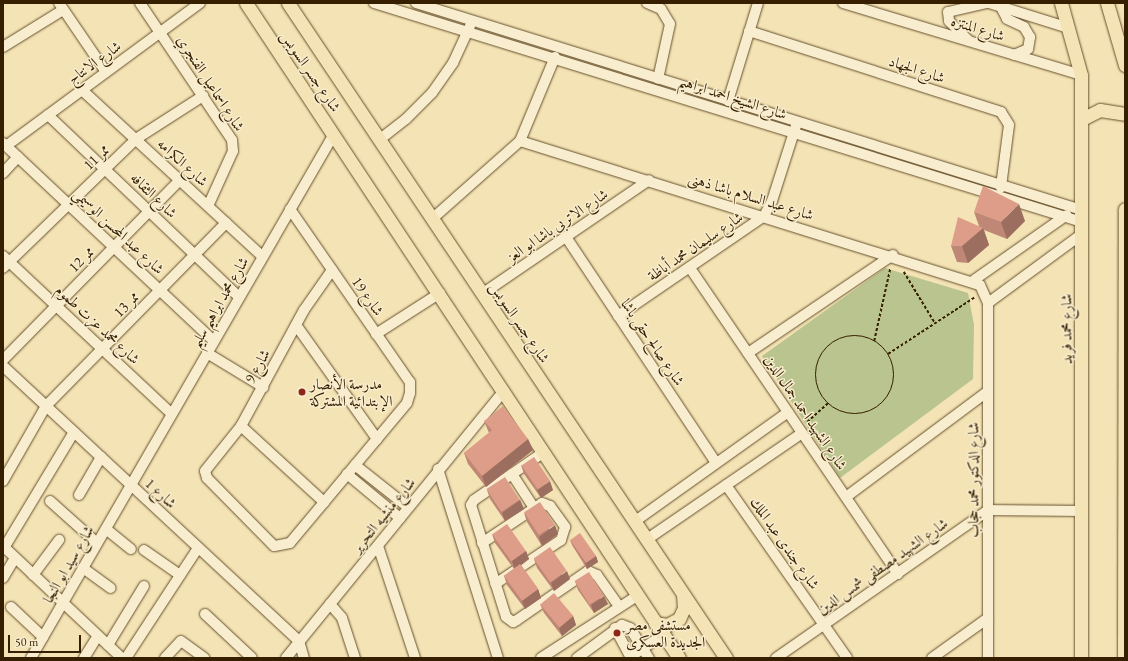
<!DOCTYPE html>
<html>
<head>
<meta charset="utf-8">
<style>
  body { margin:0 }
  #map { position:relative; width:1128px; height:661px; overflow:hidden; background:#f4e3b4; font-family:"EB Garamond",Amiri,serif }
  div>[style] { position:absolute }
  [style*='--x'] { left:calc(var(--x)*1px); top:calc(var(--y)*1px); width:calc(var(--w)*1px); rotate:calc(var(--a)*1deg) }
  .green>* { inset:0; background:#b9c48f }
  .path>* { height:1.5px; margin-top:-0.75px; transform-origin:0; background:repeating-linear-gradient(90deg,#361f00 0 3px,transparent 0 5px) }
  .path>.ring { margin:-0.75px; padding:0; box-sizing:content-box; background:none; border:1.5px solid #361f00; border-radius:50% }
  .roads { filter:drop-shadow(0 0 1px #66502d) drop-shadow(0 0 1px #66502d) }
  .minor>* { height:10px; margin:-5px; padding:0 5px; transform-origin:5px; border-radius:5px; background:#f8edce }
  .major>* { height:13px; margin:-6.5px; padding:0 6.5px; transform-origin:6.5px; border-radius:6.5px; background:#f4e3b4 }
  .wall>* { inset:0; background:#bf8775 }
  .shaded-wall>* { inset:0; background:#9b6e5f }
  .building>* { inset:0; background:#de9d88; transform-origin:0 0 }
  .dots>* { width:11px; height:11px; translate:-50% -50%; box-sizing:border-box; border:2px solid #f8edce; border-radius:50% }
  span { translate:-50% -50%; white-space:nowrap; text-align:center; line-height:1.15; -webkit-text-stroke:3px #f8edce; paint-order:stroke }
  .street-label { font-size:15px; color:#361f00 }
  .poi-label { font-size:15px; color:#361f00 }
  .left { translate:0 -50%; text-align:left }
  .frame { position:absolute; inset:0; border:4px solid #361f00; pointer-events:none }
  .scale { position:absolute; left:8px; top:635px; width:73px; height:18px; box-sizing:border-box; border:2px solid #361f00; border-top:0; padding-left:5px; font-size:12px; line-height:14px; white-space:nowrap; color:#361f00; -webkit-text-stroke:3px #f8edce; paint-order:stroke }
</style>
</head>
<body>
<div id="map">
  <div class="green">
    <div style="clip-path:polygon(885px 268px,968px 293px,974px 325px,973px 379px,840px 478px,762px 356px)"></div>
  </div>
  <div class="path">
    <div style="--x:904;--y:272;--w:60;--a:58.7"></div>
    <div class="ring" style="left:816px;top:336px;width:76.5px;height:76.5px"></div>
    <div style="--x:874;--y:341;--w:74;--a:-77.5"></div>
    <div style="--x:888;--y:354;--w:104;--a:-33.2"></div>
    <div style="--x:807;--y:422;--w:28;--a:-42"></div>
  </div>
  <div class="roads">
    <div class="minor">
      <div style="--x:59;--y:3;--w:83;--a:55.7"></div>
      <div style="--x:140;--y:3;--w:165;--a:56.1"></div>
      <div style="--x:232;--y:140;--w:11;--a:85"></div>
      <div style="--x:233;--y:151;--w:60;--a:114.4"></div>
      <div style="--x:374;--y:3;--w:741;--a:17.19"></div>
      <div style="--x:416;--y:3;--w:697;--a:17.27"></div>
      <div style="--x:647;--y:3;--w:15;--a:23"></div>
      <div style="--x:661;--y:9;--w:17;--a:59"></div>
      <div style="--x:670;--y:24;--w:56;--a:102.3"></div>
      <div style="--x:843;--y:3;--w:249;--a:16.8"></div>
      <div style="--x:989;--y:3;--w:84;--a:17.4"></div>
      <div style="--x:1001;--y:7;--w:13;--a:63"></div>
      <div style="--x:1007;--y:19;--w:19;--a:25"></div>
      <div style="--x:1024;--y:27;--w:12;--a:59"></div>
      <div style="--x:1030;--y:37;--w:12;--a:99"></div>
      <div style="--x:1028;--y:49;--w:15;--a:157"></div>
      <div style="--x:749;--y:31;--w:265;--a:17.8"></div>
      <div style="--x:1001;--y:112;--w:15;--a:58"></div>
      <div style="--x:1009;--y:125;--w:63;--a:97.4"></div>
      <div style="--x:969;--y:41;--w:28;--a:-135"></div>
      <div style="--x:949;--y:21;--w:9;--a:-96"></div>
      <div style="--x:948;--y:12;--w:40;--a:-13"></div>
      <div style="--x:3;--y:47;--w:70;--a:-31.7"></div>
      <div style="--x:82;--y:90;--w:245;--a:42.7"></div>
      <div style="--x:728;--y:101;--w:102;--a:-73"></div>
      <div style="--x:48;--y:115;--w:264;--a:43.6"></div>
      <div style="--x:379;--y:140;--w:34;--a:-38"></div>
      <div style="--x:406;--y:119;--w:37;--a:-45"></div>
      <div style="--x:432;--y:93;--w:37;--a:-55"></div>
      <div style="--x:453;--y:63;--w:41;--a:-65.3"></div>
      <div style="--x:520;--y:141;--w:482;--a:17.4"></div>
      <div style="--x:980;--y:285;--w:20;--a:66"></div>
      <div style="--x:988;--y:303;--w:355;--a:90"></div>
      <div style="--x:3;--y:143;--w:289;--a:43.2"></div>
      <div style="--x:6;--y:146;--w:241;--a:-36.4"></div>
      <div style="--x:3;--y:173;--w:22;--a:-47"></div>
      <div style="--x:290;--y:209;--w:211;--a:55.3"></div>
      <div style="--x:410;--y:382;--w:11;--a:90"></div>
      <div style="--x:410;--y:393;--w:10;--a:107"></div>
      <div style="--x:407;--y:403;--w:182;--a:129.9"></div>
      <div style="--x:290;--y:543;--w:16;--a:169"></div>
      <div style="--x:274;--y:546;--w:95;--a:-134.6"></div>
      <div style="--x:207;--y:478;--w:7;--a:-106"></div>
      <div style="--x:205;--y:471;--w:58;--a:-51.3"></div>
      <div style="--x:241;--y:426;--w:132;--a:-61.5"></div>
      <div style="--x:304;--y:310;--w:49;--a:-55"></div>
      <div style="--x:432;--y:219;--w:118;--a:-41.6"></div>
      <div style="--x:520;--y:141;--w:91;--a:-67.4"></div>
      <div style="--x:566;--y:237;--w:271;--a:56.4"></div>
      <div style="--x:3;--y:256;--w:231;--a:43.1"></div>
      <div style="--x:3;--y:268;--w:185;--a:-44.1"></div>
      <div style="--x:136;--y:139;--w:80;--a:-32.7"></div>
      <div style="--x:690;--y:268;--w:370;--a:55.8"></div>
      <div style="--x:974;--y:280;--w:113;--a:-35"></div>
      <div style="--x:482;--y:294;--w:202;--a:-34.3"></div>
      <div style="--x:988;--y:303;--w:117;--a:-36.3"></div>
      <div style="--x:618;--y:316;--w:177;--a:-34.4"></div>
      <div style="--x:764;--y:216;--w:17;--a:-62"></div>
      <div style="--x:772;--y:201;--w:79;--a:-72.3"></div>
      <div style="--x:296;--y:325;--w:140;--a:54.6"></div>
      <div style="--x:376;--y:334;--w:76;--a:-32.6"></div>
      <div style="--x:207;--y:353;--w:66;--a:31.3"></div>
      <div style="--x:748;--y:353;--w:175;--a:-34.1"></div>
      <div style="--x:3;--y:360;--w:252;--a:-45.5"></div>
      <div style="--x:3;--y:366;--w:404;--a:42.9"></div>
      <div style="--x:299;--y:641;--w:18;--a:74"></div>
      <div style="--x:241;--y:426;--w:113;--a:42.5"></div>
      <div style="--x:544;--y:452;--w:85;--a:145.6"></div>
      <div style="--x:474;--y:500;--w:6;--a:121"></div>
      <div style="--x:471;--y:505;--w:117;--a:72.6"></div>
      <div style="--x:506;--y:617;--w:9;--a:36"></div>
      <div style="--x:513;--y:622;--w:4;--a:-27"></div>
      <div style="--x:517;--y:620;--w:86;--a:-34.6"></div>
      <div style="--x:588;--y:571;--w:10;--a:24"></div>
      <div style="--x:597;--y:575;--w:39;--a:55"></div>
      <div style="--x:355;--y:465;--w:68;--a:38.4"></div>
      <div style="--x:438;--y:469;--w:198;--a:72.4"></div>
      <div style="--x:347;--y:474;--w:69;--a:39.7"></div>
      <div style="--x:512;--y:474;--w:40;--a:57.1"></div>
      <div style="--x:3;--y:481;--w:86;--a:-60.2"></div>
      <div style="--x:46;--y:406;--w:257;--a:-45.5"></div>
      <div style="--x:726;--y:485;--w:211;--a:55"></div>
      <div style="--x:79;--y:495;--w:44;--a:-59.9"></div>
      <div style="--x:846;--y:497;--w:177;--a:-36.7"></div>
      <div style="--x:50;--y:501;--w:63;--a:41.8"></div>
      <div style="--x:634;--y:522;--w:189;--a:-35.5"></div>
      <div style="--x:106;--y:529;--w:32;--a:39"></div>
      <div style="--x:646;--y:540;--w:189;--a:-34.4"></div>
      <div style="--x:482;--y:543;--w:72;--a:-33.7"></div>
      <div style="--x:542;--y:503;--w:9;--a:21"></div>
      <div style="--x:550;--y:506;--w:26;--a:54"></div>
      <div style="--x:565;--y:527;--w:14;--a:107"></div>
      <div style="--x:561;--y:540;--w:79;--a:146.3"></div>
      <div style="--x:3;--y:546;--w:163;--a:43.3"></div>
      <div style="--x:378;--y:546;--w:118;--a:71.7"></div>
      <div style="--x:4;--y:548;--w:135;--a:-58.9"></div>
      <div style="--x:144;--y:550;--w:44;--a:34.8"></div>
      <div style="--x:83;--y:568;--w:34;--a:36"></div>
      <div style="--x:33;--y:575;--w:44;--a:-53.4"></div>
      <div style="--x:3;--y:578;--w:23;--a:-59"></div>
      <div style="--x:330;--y:604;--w:18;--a:49"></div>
      <div style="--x:342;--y:618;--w:42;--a:72"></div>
      <div style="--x:11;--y:607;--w:44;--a:43.2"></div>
      <div style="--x:205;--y:614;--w:64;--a:43.1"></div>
      <div style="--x:615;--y:628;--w:34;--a:62"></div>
      <div style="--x:108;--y:645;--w:69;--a:-58.6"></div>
      <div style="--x:630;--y:657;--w:40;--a:-34"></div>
      <div style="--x:31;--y:658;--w:605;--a:-59.96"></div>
      <div style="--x:84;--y:658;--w:26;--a:-58"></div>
      <div style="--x:126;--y:658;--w:131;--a:-56.8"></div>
      <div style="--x:165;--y:658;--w:23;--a:-47"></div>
      <div style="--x:181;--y:641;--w:29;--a:36"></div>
      <div style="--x:286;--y:658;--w:345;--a:-50.8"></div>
      <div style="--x:541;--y:658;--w:114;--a:-32.9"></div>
      <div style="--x:577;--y:658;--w:56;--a:-36.3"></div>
      <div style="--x:622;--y:625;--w:9;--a:21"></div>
      <div style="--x:630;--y:628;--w:36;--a:58"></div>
      <div style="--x:776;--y:658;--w:259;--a:-34.9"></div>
      <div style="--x:988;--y:510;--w:92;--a:0.6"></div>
      <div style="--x:932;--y:658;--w:69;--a:-35.5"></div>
    </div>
    <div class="major">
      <div style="--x:246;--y:3;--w:785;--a:56.53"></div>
      <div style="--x:288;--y:3;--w:788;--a:56.23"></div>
      <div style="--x:1061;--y:3;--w:75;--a:74.5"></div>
      <div style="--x:1081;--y:75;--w:583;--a:90"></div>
      <div style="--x:1107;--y:3;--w:65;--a:73.8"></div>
      <div style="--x:1082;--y:119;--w:20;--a:-27"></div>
      <div style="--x:1100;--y:110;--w:25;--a:9"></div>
      <div style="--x:655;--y:623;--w:12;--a:9"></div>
      <div style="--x:667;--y:625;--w:13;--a:-27"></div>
      <div style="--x:679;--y:619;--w:12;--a:-66"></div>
      <div style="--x:684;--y:608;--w:13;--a:-94"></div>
      <div style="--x:1124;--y:658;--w:449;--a:-89.9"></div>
    </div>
  </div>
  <div class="wall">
    <div style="clip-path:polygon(974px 212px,1025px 221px,1007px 239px,984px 230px,989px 245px,968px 263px,957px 262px,951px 246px,979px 226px)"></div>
    <div style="clip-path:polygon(484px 421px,528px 439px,533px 450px,486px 487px,468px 464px,464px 453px,489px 433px)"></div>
    <div style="clip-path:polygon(521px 465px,553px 490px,541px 498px,524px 474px)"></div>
    <div style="clip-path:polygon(487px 490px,520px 500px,524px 509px,505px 521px,490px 499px)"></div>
    <div style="clip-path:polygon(524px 513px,558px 534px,542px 546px,527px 522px)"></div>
    <div style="clip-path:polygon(492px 534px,526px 551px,529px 559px,521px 565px,538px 589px,541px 598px,525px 609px,507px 585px,504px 576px,514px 569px,495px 543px)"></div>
    <div style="clip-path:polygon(570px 540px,596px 556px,598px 562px,587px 569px,572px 545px)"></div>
    <div style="clip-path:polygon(534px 559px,570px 579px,554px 591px,537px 568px)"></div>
    <div style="clip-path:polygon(575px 581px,608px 604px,594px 613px,578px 590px)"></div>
    <div style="clip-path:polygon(540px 604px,573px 616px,576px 625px,562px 636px,544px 613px)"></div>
  </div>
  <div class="shaded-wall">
    <div style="clip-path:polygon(1019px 204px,1025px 221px,1007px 239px,1001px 222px)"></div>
    <div style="clip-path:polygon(983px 228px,989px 245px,968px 263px,962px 246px)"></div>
    <div style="clip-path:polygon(528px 439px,533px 450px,486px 487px,482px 476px)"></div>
    <div style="clip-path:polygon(550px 481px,553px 490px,541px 498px,537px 490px)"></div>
    <div style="clip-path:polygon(520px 500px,524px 509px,505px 521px,502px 513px)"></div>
    <div style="clip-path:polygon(555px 525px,558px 534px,542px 546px,539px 537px)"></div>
    <div style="clip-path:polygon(526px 551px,529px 559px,515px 570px,512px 561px)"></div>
    <div style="clip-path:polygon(596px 556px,598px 562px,587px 569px,585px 563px)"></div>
    <div style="clip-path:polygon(567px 571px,570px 579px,554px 591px,551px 583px)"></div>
    <div style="clip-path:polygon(538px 589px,541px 598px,525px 609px,522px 601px)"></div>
    <div style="clip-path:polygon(604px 596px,608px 604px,594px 613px,591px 605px)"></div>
    <div style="clip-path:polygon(573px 616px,576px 625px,562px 636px,559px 628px)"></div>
  </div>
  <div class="building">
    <div style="clip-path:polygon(983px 186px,1019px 204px,1001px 222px,974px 212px)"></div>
    <div style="clip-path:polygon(958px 217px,983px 228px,962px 246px,951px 246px)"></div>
    <div style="clip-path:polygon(503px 406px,528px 439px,482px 476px,464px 453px,492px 430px,484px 421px)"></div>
    <div style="left:534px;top:457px;width:29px;height:15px;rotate:56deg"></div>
    <div style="left:505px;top:477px;width:27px;height:22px;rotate:57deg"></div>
    <div style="left:540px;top:502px;width:27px;height:19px;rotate:57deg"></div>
    <div style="left:507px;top:524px;width:33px;height:18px;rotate:55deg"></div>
    <div style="left:580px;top:533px;width:28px;height:12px;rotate:55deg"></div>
    <div style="left:550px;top:547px;width:29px;height:20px;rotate:55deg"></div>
    <div style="left:520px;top:564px;width:31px;height:20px;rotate:54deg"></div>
    <div style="left:589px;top:572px;width:28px;height:17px;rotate:58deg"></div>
    <div style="left:554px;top:593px;width:30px;height:18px;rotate:50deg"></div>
  </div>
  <div class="dots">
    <div style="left:302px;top:392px;background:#8f2418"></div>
    <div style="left:617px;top:633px;background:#8f2418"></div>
  </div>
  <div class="street-label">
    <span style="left:978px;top:28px;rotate:17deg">شارع المنتزه</span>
    <span style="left:94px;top:62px;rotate:-36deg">شارع الانتاج</span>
    <span style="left:917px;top:69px;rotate:18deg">شارع الجهاد</span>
    <span style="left:311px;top:71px;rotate:56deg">شارع جسر السويس</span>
    <span style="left:211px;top:83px;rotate:57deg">شارع اسماعيل الفنجري</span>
    <span style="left:733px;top:97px;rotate:18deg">شارع الشيخ احمد ابراهيم</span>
    <span style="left:96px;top:157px;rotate:-44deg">ممر 11</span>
    <span style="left:183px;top:162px;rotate:43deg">شارع الكرامه</span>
    <span style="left:154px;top:195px;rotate:44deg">شارع الثقافه</span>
    <span style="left:751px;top:196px;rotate:17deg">شارع عبد السلام باشا ذهنى</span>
    <span style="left:557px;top:225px;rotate:-34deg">شارع الاتربى باشا ابو العز</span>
    <span style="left:119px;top:231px;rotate:43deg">شارع عبد المحسن الوسيمي</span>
    <span style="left:695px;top:246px;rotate:-34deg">شارع سليمان محمد أباظة</span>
    <span style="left:81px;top:259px;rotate:-45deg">ممر 12</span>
    <span style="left:368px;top:296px;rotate:55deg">شارع 19</span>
    <span style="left:219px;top:302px;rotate:-60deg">شارع محمد ابراهيم سليم</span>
    <span style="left:126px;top:304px;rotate:-45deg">ممر 13</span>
    <span style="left:520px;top:322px;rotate:56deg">شارع جسر السويس</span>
    <span style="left:98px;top:324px;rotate:43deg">شارع محمد عزت طموم</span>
    <span style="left:1066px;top:329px;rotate:-90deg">شارع محمد فريد</span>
    <span style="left:653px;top:342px;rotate:56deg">شارع صالح حقى باشا</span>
    <span style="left:257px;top:366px;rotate:-61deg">شارع 9</span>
    <span style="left:806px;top:412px;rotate:56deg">شارع الشهيد احمد جمال الدين</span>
    <span style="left:973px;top:480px;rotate:-90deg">شارع الدكتور محمد حجاب</span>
    <span style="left:161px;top:493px;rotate:43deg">شارع 1</span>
    <span style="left:383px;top:515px;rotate:-51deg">شارع منشيه التحرير</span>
    <span style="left:785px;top:543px;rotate:55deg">شارع جندى عبد الملك</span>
    <span style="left:68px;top:564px;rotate:-60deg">شارع سيد ابو النجا</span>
    <span style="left:882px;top:566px;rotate:-35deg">شارع الشهيد مصطفى شمس الدين</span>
  </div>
  <div class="poi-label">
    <span class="left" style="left:310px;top:392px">مدرسة الأنصار<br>الإبتدائية المشتركة</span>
    <span class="left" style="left:626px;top:633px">مستشفى مصر<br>الجديدة العسكرى</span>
  </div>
  <div class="frame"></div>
  <div class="scale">50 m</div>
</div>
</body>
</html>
